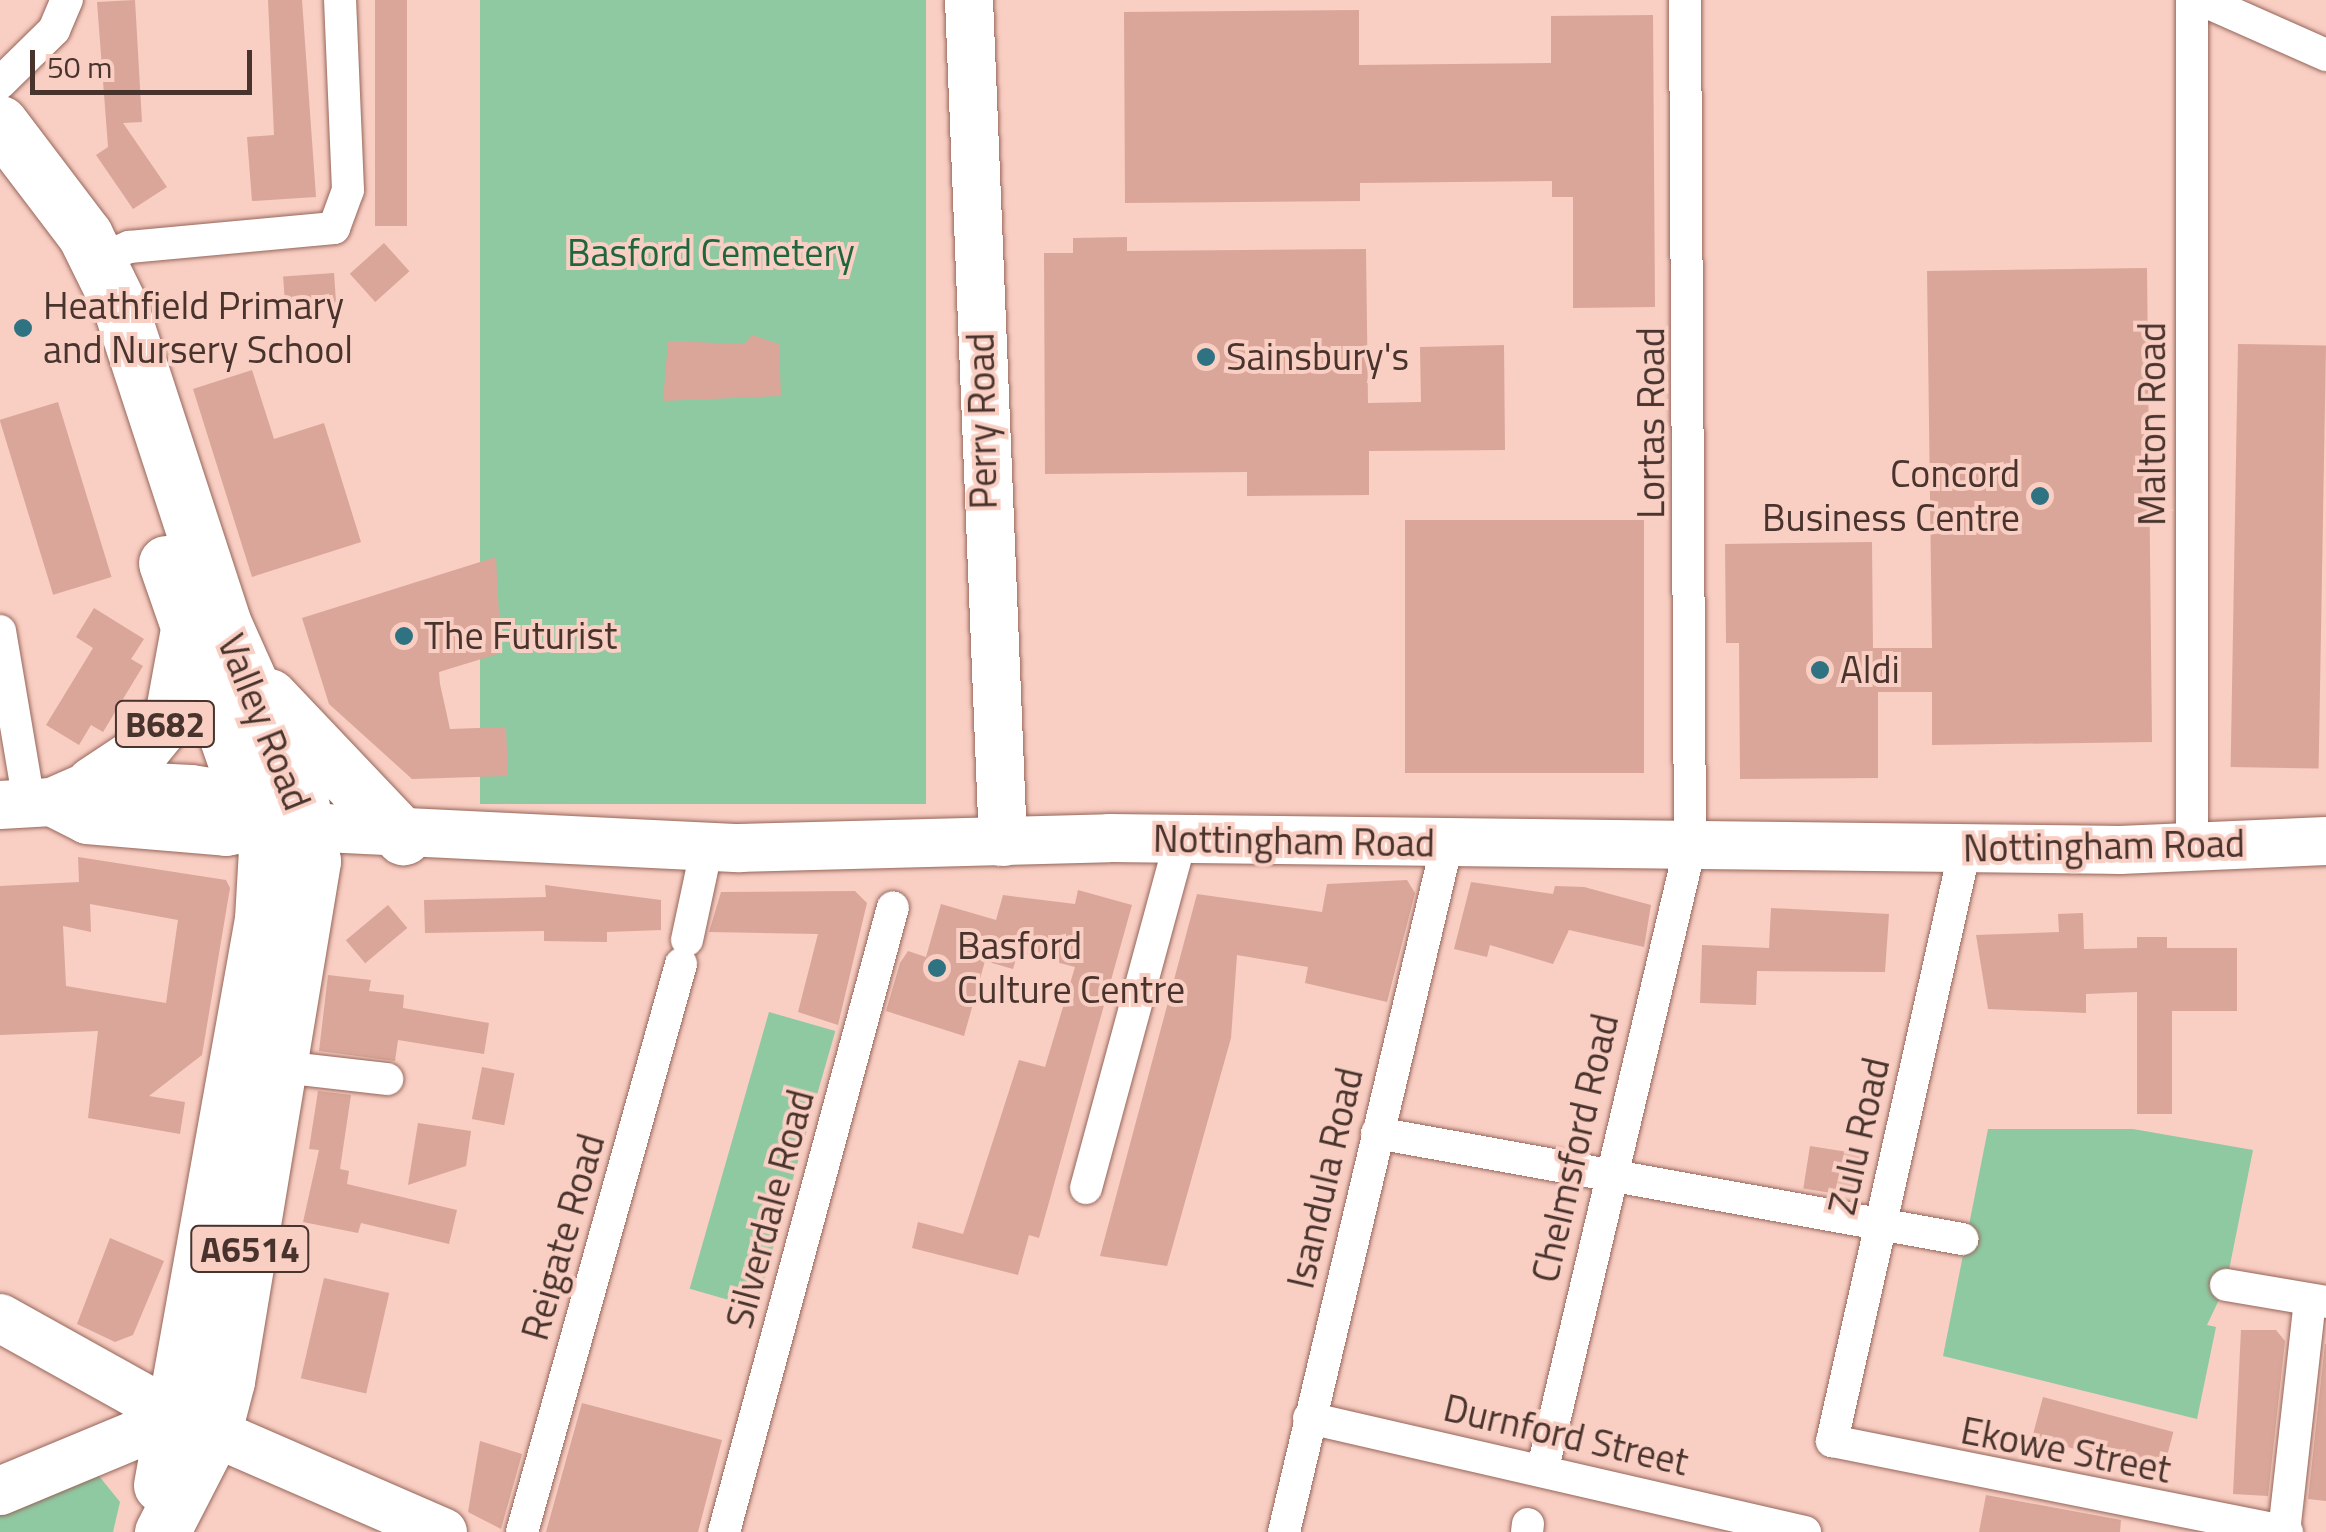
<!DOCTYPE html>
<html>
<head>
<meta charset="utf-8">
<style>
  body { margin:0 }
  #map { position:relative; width:2326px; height:1532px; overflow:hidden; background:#f9cec3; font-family:"Titillium Web",sans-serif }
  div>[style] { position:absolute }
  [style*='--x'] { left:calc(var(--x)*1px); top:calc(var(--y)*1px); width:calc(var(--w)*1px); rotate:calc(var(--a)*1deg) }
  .green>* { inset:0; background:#8fc9a2; transform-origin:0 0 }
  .building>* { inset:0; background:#daa699; transform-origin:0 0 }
  .roads { filter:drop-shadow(0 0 2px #96665a) drop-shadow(0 0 2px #96665a) }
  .street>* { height:32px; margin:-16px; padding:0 16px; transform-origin:16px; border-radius:16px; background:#fff }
  .secondary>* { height:48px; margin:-24px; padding:0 24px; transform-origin:24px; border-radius:24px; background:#fff }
  .highway>* { height:55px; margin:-27.5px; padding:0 27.5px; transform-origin:27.5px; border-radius:27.5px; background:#fff }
  .dots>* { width:28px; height:28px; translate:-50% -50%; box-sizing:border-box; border:5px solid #f9cec3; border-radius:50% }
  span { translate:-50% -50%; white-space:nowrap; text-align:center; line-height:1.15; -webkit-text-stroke:8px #f9cec3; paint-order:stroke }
  .shield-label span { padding:2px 8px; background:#f9cec3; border:2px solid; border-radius:8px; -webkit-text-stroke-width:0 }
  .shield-label { font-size:35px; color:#48332d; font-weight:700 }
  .park-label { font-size:38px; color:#1f663e }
  .poi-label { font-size:38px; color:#48332d }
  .left { translate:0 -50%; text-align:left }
  .right { translate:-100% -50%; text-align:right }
  .street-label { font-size:38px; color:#48332d }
  .scale { position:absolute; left:30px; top:50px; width:222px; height:45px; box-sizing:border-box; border:5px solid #48332d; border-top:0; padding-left:12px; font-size:30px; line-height:35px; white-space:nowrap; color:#48332d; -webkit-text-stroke:8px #f9cec3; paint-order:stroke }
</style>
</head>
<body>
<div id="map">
  <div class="green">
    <div style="left:480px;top:0;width:446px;height:804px"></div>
    <div style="left:769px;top:1012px;width:69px;height:288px;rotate:16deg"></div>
    <div style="clip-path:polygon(1988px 1129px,2133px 1129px,2253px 1150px,2226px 1285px,2207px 1325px,2216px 1327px,2197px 1419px,1943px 1356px)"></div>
    <div style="clip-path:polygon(91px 1466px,120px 1502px,113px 1532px,0 1532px,0 1503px)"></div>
  </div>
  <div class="building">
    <div style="clip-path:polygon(135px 0,142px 122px,123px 123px,167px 187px,133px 209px,96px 155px,108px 147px,97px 2px)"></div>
    <div style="clip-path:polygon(268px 0,302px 0,316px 197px,252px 201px,247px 137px,274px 135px)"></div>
    <div style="left:375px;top:0;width:32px;height:226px"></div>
    <div style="clip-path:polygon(1359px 10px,1359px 65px,1551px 63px,1551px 16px,1653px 15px,1655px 307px,1573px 308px,1573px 197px,1552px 197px,1552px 181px,1360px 183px,1360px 201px,1125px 203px,1124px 12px)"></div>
    <div style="clip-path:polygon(1127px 237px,1127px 251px,1366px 249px,1368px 403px,1421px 402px,1420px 347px,1504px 345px,1505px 450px,1369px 451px,1369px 495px,1247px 496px,1247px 472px,1045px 474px,1044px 253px,1073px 253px,1073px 238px)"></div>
    <div style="left:384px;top:243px;width:38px;height:46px;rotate:48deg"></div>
    <div style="clip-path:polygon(2147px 268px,2152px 742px,1932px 745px,1932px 692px,1878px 692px,1878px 778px,1740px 779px,1739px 643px,1726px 643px,1725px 544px,1872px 542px,1873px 648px,1932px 648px,1927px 271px)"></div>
    <div style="left:334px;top:273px;width:32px;height:51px;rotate:86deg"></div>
    <div style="clip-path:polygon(752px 335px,779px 344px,781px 396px,663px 401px,668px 341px,744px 344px)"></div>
    <div style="left:2238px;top:344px;width:88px;height:423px;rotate:1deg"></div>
    <div style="clip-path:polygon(252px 370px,274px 439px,324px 423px,361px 542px,252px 577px,193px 389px)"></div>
    <div style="left:58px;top:402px;width:183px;height:61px;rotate:73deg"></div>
    <div style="left:1405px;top:520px;width:239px;height:253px"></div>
    <div style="clip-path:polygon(496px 557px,501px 653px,439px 672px,440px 684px,450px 729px,506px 727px,508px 776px,412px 779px,329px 704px,302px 618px)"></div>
    <div style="clip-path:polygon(94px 608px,144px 639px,131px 659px,143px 666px,103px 732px,91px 725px,79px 745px,46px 725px,93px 648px,76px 637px)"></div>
    <div style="clip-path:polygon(evenodd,78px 857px,226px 880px,230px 888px,202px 1055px,149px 1096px,185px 1102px,180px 1134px,88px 1118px,98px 1031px,0 1035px,0 886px,79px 882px,78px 857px,90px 904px,178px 920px,166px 1003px,66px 986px,63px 926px,91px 932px,90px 904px)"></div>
    <div style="clip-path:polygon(1407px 880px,1415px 893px,1387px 1002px,1305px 983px,1308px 967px,1237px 955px,1231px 1038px,1167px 1266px,1100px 1256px,1197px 894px,1322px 912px,1327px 884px)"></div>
    <div style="clip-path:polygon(1471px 882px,1553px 894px,1555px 886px,1584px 887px,1651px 905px,1644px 947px,1569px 930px,1553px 964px,1490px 945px,1487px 957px,1454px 949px)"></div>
    <div style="clip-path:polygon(545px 885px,661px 900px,661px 930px,607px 932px,607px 942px,544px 941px,544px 931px,425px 933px,424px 900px,546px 897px)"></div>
    <div style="clip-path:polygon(1078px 890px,1132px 905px,1039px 1238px,1029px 1235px,1018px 1275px,912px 1248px,918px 1222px,963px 1234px,1019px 1060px,1045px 1067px,1075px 967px,1018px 952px,1013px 969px,985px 961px,964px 1036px,886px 1011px,900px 963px,908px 951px,926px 957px,941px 904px,996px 920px,1003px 895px,1075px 904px)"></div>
    <div style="clip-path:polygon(855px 891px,867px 903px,838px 1025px,798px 1012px,818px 934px,709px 932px,721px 892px)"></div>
    <div style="left:388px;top:905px;width:30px;height:55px;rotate:50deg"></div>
    <div style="clip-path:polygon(1771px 908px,1889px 914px,1885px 972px,1757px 971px,1756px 1005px,1700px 1003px,1702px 945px,1769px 948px)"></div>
    <div style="clip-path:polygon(2083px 913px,2084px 949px,2137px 948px,2137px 937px,2167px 937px,2167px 948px,2237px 948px,2237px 1011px,2172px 1011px,2172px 1114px,2137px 1114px,2137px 992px,2086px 994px,2086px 1013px,1988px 1009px,1976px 935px,2059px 932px,2058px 914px)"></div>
    <div style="clip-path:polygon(328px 975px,371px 980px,369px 991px,404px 995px,403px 1008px,489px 1023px,484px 1054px,398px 1040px,395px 1061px,319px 1051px)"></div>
    <div style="left:482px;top:1067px;width:33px;height:53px;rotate:11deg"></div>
    <div style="clip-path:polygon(318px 1091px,351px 1095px,340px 1169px,349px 1171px,347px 1184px,457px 1210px,449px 1244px,361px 1223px,358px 1233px,303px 1222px,319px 1150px,309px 1149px)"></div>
    <div style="clip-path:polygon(418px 1123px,471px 1131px,466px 1166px,408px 1185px)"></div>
    <div style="left:1810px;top:1146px;width:51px;height:43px;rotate:9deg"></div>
    <div style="clip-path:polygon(110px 1238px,164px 1261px,133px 1335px,115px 1342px,77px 1324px)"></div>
    <div style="left:324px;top:1278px;width:67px;height:103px;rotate:13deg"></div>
    <div style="clip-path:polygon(2241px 1330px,2276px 1330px,2285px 1341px,2268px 1496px,2233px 1494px)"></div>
    <div style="clip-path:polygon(2325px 1344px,2326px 1344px,2326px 1501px,2308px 1499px)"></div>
    <div style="left:2043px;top:1397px;width:135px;height:42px;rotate:15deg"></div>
    <div style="clip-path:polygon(582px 1403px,722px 1440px,698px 1532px,546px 1532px)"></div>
    <div style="clip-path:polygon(480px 1441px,522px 1454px,501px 1529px,468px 1512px)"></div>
    <div style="clip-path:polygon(1986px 1495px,2121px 1520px,2120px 1532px,1979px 1532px)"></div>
  </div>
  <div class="roads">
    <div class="street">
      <div style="--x:2192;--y:0;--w:848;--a:90"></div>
      <div style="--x:2202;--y:0;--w:136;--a:23.9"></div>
      <div style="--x:0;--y:83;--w:76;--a:-44.5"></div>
      <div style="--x:54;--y:30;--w:33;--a:-67"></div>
      <div style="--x:97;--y:260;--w:35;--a:-22"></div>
      <div style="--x:129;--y:247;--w:206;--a:-5.3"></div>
      <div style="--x:334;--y:228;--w:40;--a:-69.8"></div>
      <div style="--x:348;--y:190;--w:190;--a:-92.4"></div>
      <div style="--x:0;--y:631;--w:173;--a:80.4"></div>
      <div style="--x:1965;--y:849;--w:607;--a:102.66"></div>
      <div style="--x:1832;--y:1441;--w:464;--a:11.3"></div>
      <div style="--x:687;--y:940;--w:95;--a:-77.9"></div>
      <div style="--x:281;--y:1067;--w:107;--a:6.5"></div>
      <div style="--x:1377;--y:1133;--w:595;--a:10.27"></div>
      <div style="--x:1086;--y:1188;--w:363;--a:-74.8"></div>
      <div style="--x:2226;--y:1285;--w:101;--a:9.6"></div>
      <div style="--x:1309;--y:1418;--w:509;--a:12.94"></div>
      <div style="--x:1543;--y:1468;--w:638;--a:-76.68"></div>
      <div style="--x:1690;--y:847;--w:847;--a:-90.34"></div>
      <div style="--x:522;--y:1532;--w:590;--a:-74.36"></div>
      <div style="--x:724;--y:1532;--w:647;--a:-74.87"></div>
      <div style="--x:1284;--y:1532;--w:707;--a:-76.67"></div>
      <div style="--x:1527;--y:1532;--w:8;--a:-83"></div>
      <div style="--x:2284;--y:1532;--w:233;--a:-83.6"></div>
    </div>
    <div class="secondary">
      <div style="--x:969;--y:0;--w:843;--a:87.69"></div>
      <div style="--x:52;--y:802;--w:39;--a:27"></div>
      <div style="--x:87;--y:820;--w:140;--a:4.9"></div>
      <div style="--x:226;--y:832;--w:38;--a:-11"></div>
      <div style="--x:263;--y:825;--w:477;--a:2.8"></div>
      <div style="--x:739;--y:848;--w:370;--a:-1.5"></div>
      <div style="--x:1109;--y:838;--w:1011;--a:0.68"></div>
      <div style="--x:2120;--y:850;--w:206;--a:-2.5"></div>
      <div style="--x:0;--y:805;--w:52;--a:-3.3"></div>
      <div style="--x:52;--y:802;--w:45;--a:-23.7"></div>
      <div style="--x:93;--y:784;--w:98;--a:2.9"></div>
      <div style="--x:191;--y:789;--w:44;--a:9.2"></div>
      <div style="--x:234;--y:796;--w:41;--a:45"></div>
      <div style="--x:0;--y:1318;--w:204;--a:29.1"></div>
      <div style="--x:178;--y:1417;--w:289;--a:23.5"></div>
      <div style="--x:0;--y:1491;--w:193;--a:-22.6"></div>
    </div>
    <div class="highway">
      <div style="--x:0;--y:123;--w:141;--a:52.8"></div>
      <div style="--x:85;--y:235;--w:79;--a:63.8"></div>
      <div style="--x:120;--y:306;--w:332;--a:71.9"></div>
      <div style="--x:223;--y:622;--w:186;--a:65.9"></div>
      <div style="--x:299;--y:792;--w:70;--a:78.5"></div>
      <div style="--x:313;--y:861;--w:527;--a:99.39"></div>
      <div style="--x:227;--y:1381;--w:52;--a:104.6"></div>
      <div style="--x:214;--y:1431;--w:114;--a:117.2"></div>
      <div style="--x:269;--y:696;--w:195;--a:46.5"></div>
      <div style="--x:93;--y:784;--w:54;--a:-33.7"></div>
      <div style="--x:138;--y:754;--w:55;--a:-50.9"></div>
      <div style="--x:173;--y:711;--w:77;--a:-79.6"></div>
      <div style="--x:161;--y:1485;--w:575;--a:-79.88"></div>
      <div style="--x:262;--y:919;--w:69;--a:-86.7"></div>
      <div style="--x:266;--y:850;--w:304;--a:-109.2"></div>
    </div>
  </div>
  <div class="dots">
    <div style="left:23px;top:328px;background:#2f7383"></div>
    <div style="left:1206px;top:357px;background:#2f7383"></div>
    <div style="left:2040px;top:496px;background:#2f7383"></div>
    <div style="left:404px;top:636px;background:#2f7383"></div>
    <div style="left:1820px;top:670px;background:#2f7383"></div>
    <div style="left:937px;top:968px;background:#2f7383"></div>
  </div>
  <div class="shield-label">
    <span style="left:165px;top:724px">B682</span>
    <span style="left:250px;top:1249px">A6514</span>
  </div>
  <div class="park-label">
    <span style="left:711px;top:253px">Basford Cemetery</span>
  </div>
  <div class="poi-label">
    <span class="left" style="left:43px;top:328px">Heathfield Primary<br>and Nursery School</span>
    <span class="left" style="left:1226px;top:357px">Sainsbury's</span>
    <span class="right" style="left:2020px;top:496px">Concord<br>Business Centre</span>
    <span class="left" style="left:424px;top:636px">The Futurist</span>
    <span class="left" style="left:1840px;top:670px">Aldi</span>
    <span class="left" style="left:957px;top:968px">Basford<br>Culture Centre</span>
  </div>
  <div class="street-label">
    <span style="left:982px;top:421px;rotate:-91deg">Perry Road</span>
    <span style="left:1651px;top:423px;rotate:-90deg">Lortas Road</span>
    <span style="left:2152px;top:424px;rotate:-90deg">Malton Road</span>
    <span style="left:264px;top:722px;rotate:68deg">Valley Road</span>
    <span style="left:1294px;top:841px;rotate:1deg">Nottingham Road</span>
    <span style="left:2104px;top:846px;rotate:-1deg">Nottingham Road</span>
    <span style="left:1859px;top:1136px;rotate:-77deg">Zulu Road</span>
    <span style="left:1575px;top:1148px;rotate:-77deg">Chelmsford Road</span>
    <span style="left:1325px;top:1178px;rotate:-77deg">Isandula Road</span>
    <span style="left:770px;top:1209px;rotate:-75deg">Silverdale Road</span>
    <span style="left:563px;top:1237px;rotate:-74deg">Reigate Road</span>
    <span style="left:1566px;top:1435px;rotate:13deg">Durnford Street</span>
    <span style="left:2066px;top:1450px;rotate:11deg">Ekowe Street</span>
  </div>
  <div class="scale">50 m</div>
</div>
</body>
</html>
